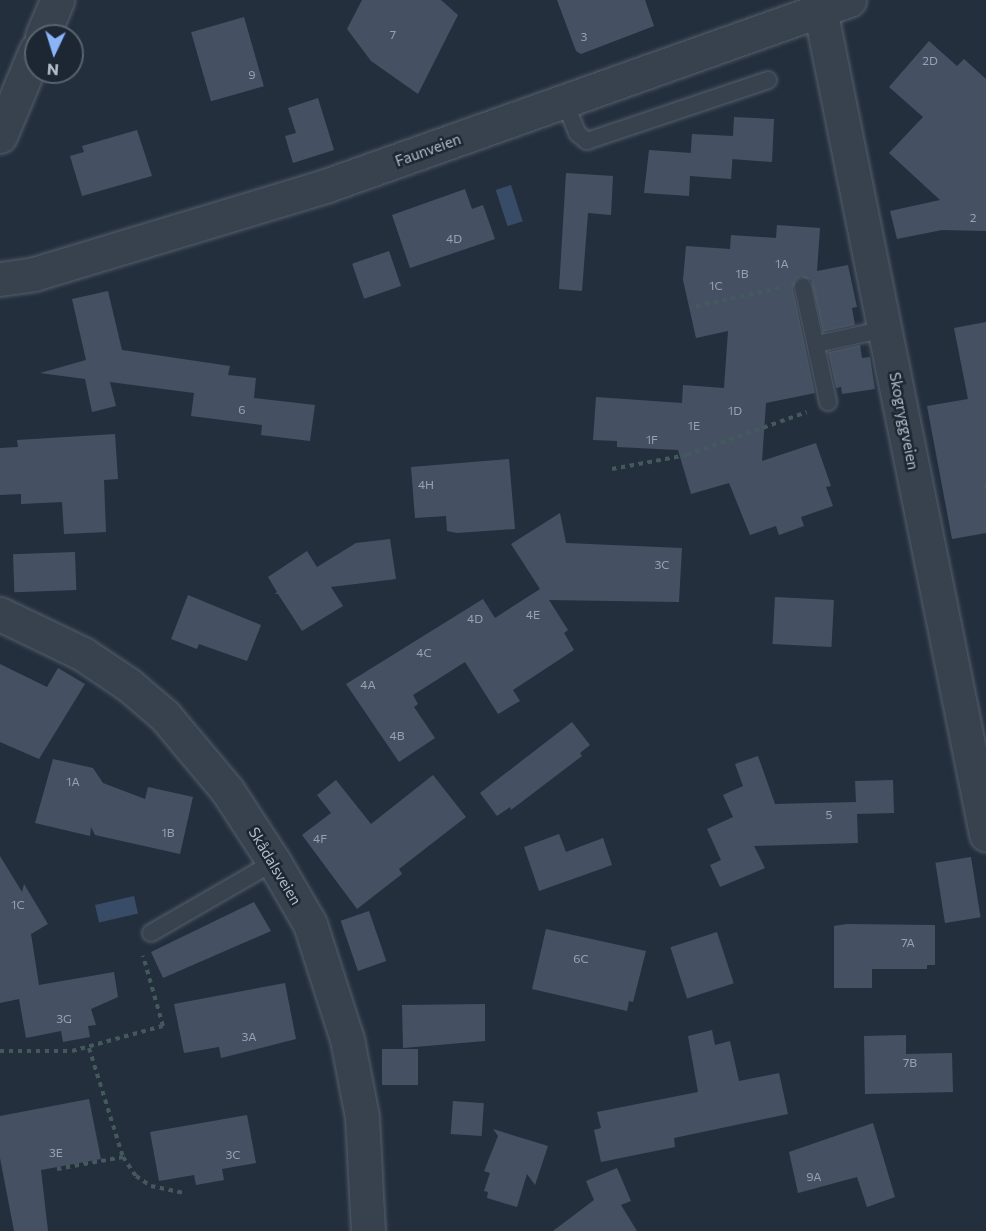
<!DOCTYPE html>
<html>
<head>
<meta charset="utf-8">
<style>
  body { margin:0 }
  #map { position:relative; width:986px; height:1231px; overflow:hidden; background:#242f3e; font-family:Commissioner,sans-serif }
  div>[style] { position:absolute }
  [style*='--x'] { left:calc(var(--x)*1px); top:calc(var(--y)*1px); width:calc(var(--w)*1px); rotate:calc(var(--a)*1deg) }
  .water>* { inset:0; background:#394c67; transform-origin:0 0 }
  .building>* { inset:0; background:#455162; transform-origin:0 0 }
  .path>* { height:4px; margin-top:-2px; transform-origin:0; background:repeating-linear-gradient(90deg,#44595c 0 4.5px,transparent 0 9px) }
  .roads { filter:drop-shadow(0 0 2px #565f6c) drop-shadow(0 0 2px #565f6c) }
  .service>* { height:16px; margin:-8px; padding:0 8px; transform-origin:8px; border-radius:8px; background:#38414e }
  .minor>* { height:33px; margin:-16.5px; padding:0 16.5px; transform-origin:16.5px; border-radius:16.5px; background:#38414e }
  .tertiary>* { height:33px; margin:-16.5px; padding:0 16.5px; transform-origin:16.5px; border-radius:16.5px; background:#38414e }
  span { translate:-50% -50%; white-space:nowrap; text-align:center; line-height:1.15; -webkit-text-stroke:5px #1d2633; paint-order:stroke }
  .number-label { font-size:12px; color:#98a1af }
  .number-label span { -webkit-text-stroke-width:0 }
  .street-label { font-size:15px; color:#b4bcc9 }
  .north { position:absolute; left:24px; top:24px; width:60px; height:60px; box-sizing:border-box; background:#1d2633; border:2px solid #59626f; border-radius:50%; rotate:184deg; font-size:16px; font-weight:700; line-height:24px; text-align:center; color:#b4bcc9 }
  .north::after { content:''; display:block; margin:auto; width:21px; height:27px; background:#8ab4f8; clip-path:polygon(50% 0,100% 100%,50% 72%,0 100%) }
</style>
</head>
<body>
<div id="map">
  <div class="water">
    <div style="left:511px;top:185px;width:38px;height:16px;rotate:72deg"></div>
    <div style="left:134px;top:896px;width:18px;height:40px;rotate:77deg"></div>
  </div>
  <div class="building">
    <div style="clip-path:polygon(362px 0,441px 0,458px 15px,418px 94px,371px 61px,347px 29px)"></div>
    <div style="clip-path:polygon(557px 0,645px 0,654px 26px,581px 54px,576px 51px)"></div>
    <div style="left:244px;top:17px;width:72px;height:55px;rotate:74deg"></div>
    <div style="clip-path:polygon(929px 41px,957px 66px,964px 59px,986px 79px,986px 231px,942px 230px,897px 239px,890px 211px,940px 200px,889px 153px,923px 117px,889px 87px)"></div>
    <div style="clip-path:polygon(318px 98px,334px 150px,293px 163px,285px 136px,296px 133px,288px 108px)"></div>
    <div style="clip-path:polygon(734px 117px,774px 119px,772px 162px,732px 159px,733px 151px,731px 179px,690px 176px,689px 196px,644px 193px,649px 150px,691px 153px,690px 163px,692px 134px,733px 136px)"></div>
    <div style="clip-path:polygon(137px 130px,152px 176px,82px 196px,70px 156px,84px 152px,82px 146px)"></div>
    <div style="clip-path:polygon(566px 173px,613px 176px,611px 215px,588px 213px,582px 291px,559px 289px)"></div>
    <div style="clip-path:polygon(465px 189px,472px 209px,483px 205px,495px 239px,410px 268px,392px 215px)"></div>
    <div style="clip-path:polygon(777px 225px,820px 228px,817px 271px,848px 265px,857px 307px,852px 308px,855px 325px,823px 332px,811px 280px,801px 277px,796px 280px,793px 289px,815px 393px,766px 403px,762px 461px,816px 443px,831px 486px,826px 487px,833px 506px,801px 517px,804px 526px,779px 535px,776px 526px,750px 535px,729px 483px,691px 494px,678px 450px,617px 447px,617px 441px,593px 440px,596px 397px,682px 403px,683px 385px,724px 388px,728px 331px,696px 338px,683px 280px,686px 246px,730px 249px,731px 235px,776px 238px)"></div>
    <div style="left:389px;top:251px;width:37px;height:39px;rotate:71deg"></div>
    <div style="clip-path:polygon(108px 291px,122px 350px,230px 366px,228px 375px,256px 378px,254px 398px,315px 405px,310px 441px,261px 435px,262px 425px,191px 416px,194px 393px,110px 382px,116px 406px,92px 412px,85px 379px,40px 373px,86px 360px,72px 299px)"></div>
    <div style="clip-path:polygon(986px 322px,986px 533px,952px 539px,927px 406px,968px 399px,954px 328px)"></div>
    <div style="clip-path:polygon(860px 345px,862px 358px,870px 357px,875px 389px,842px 394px,841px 387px,836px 388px,828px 352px)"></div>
    <div style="clip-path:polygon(115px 434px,118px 479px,104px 480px,106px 532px,64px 534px,62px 502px,21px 504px,21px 494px,0 495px,0 448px,18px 447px,17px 440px)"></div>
    <div style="clip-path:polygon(509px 459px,515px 529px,457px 533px,447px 531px,446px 516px,415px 518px,411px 467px)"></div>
    <div style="clip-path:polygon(560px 513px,566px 543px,682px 548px,679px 602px,549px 600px,568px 630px,564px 633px,574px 650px,513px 690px,520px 701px,498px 714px,465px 662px,413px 695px,418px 704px,414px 707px,435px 738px,399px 762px,346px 684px,483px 599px,495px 618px,540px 589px,511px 544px)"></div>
    <div style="clip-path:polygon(390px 539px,396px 579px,331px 587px,343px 606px,302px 631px,278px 594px,275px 594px,277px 592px,268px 577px,307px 551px,317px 567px,356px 543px)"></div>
    <div style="left:75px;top:552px;width:38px;height:62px;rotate:88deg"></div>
    <div style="clip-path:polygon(188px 595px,261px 625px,247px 661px,199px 644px,197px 649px,171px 639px)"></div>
    <div style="left:775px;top:597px;width:59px;height:47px;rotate:3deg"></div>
    <div style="clip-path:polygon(0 664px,47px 687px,58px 668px,85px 684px,39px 759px,0 742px)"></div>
    <div style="clip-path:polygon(572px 722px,590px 745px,580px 753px,582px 756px,511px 810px,510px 807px,497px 816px,480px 793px)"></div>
    <div style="clip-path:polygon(758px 756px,775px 804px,856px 802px,855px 781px,893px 780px,894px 813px,857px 814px,858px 843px,754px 846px,765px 868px,720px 887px,710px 865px,721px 860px,707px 829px,733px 817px,723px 795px,743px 786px,735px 764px)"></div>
    <div style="clip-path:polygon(53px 759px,93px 768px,103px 783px,145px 799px,148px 787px,193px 797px,180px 854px,95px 835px,91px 827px,90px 836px,35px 823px)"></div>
    <div style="clip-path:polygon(433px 775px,466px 817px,399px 869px,402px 874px,357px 909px,302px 835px,331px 813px,317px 795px,336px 780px,371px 824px)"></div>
    <div style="clip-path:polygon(559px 834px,566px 852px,603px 838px,612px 865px,539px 891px,524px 847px)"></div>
    <div style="clip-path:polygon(0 856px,22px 892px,24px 884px,48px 924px,31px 934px,39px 985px,114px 972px,118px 997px,91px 1009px,96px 1025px,88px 1026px,90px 1037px,63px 1042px,61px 1031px,26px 1038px,19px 999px,0 1003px)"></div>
    <div style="left:971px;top:857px;width:61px;height:36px;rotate:81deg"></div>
    <div style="clip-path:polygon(254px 902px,271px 931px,163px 978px,151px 952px)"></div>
    <div style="left:369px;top:911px;width:53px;height:30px;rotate:71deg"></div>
    <div style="clip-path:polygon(847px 924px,935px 925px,935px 965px,927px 965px,927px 969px,872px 969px,872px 988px,834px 988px,834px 926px)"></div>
    <div style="clip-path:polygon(546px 929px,646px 951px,633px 1002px,629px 1001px,627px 1011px,532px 989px)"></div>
    <div style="left:717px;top:932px;width:54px;height:49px;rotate:72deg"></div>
    <div style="clip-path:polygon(285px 983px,296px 1039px,221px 1058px,219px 1047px,184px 1053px,174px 1004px)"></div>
    <div style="clip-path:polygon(485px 1004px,485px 1041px,403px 1048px,402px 1005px)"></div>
    <div style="clip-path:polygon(712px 1030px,715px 1045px,730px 1041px,739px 1081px,779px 1073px,788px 1114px,674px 1138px,675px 1147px,601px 1162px,594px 1130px,601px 1128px,597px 1112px,698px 1092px,688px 1036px)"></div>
    <div style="clip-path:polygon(906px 1035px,906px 1054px,952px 1053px,953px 1092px,865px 1094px,864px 1036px)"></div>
    <div style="left:418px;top:1049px;width:36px;height:36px;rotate:90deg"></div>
    <div style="clip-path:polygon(89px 1099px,101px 1159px,41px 1170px,48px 1231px,14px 1231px,0 1158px,0 1116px)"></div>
    <div style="left:453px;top:1101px;width:31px;height:33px;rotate:4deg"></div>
    <div style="clip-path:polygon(247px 1115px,256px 1163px,222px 1169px,224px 1180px,196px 1185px,194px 1175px,159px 1181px,150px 1132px)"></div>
    <div style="clip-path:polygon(873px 1123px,895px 1197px,867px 1207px,857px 1177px,798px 1193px,789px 1152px)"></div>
    <div style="clip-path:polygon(493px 1129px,548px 1146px,535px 1185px,527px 1174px,517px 1207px,487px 1198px,488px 1192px,484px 1191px,490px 1173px,484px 1171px,498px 1136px)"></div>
    <div style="clip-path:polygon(617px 1168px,631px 1201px,621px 1205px,637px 1231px,553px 1231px,594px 1200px,586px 1181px)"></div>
  </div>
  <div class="path">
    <div style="--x:696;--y:306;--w:87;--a:-12"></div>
    <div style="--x:612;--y:469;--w:76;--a:-10.6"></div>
    <div style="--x:687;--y:455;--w:127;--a:-19.7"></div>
    <div style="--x:984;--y:485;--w:3;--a:45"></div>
    <div style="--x:89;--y:1048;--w:114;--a:72.7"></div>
    <div style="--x:123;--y:1157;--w:23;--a:56"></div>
    <div style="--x:136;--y:1176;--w:18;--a:34"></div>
    <div style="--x:151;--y:1186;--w:34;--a:12"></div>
    <div style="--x:0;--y:1051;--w:72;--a:0"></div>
    <div style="--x:72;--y:1051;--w:94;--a:-15.4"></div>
    <div style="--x:163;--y:1026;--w:73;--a:-105.9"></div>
    <div style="--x:57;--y:1169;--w:67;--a:-10.3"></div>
  </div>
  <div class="roads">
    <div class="service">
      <div style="--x:564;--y:100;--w:35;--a:68"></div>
      <div style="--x:577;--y:133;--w:13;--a:39"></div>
      <div style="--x:587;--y:141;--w:191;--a:-18.6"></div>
      <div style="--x:803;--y:287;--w:118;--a:77.7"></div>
      <div style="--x:817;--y:344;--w:70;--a:-12.4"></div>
      <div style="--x:151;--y:933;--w:142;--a:-30"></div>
    </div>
    <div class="minor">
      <div style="--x:820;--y:9;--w:842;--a:78.62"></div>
      <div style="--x:0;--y:279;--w:34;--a:-8"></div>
      <div style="--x:34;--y:274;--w:307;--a:-16.8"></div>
      <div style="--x:328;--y:185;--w:553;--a:-19.55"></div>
      <div style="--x:0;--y:614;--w:92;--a:25.7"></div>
      <div style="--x:83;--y:654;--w:55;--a:34"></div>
      <div style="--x:129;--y:685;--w:48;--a:40.7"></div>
      <div style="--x:165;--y:716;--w:97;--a:50"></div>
      <div style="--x:227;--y:790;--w:86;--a:56.9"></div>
      <div style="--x:274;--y:862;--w:72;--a:59.9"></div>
      <div style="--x:310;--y:924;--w:121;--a:72.2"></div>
      <div style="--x:347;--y:1039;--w:79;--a:79.1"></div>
      <div style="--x:362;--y:1117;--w:114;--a:87"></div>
    </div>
    <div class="tertiary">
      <div style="--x:42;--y:36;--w:39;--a:-67"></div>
      <div style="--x:0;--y:136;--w:93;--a:-67.3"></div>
    </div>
  </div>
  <div class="number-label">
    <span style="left:393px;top:35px">7</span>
    <span style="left:584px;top:37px">3</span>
    <span style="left:930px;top:61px">2D</span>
    <span style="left:252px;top:75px">9</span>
    <span style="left:973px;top:218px">2</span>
    <span style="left:454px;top:239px">4D</span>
    <span style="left:782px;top:264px">1A</span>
    <span style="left:742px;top:274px">1B</span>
    <span style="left:716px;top:286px">1C</span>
    <span style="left:242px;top:410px">6</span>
    <span style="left:735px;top:411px">1D</span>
    <span style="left:694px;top:426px">1E</span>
    <span style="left:652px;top:440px">1F</span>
    <span style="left:426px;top:485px">4H</span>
    <span style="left:662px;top:565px">3C</span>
    <span style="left:533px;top:615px">4E</span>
    <span style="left:475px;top:619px">4D</span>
    <span style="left:424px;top:653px">4C</span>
    <span style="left:368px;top:685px">4A</span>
    <span style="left:397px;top:736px">4B</span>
    <span style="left:73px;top:782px">1A</span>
    <span style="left:829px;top:815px">5</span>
    <span style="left:168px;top:833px">1B</span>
    <span style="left:320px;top:839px">4F</span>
    <span style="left:18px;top:905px">1C</span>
    <span style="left:908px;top:943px">7A</span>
    <span style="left:581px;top:959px">6C</span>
    <span style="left:64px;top:1019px">3G</span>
    <span style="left:249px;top:1037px">3A</span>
    <span style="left:910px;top:1063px">7B</span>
    <span style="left:56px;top:1153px">3E</span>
    <span style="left:233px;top:1155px">3C</span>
    <span style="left:814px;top:1177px">9A</span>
  </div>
  <div class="street-label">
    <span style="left:428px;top:150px;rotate:-20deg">Faunveien</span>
    <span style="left:904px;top:421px;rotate:79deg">Skogryggveien</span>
    <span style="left:275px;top:866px;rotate:59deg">Skådalsveien</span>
  </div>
  <div class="north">N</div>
</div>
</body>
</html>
